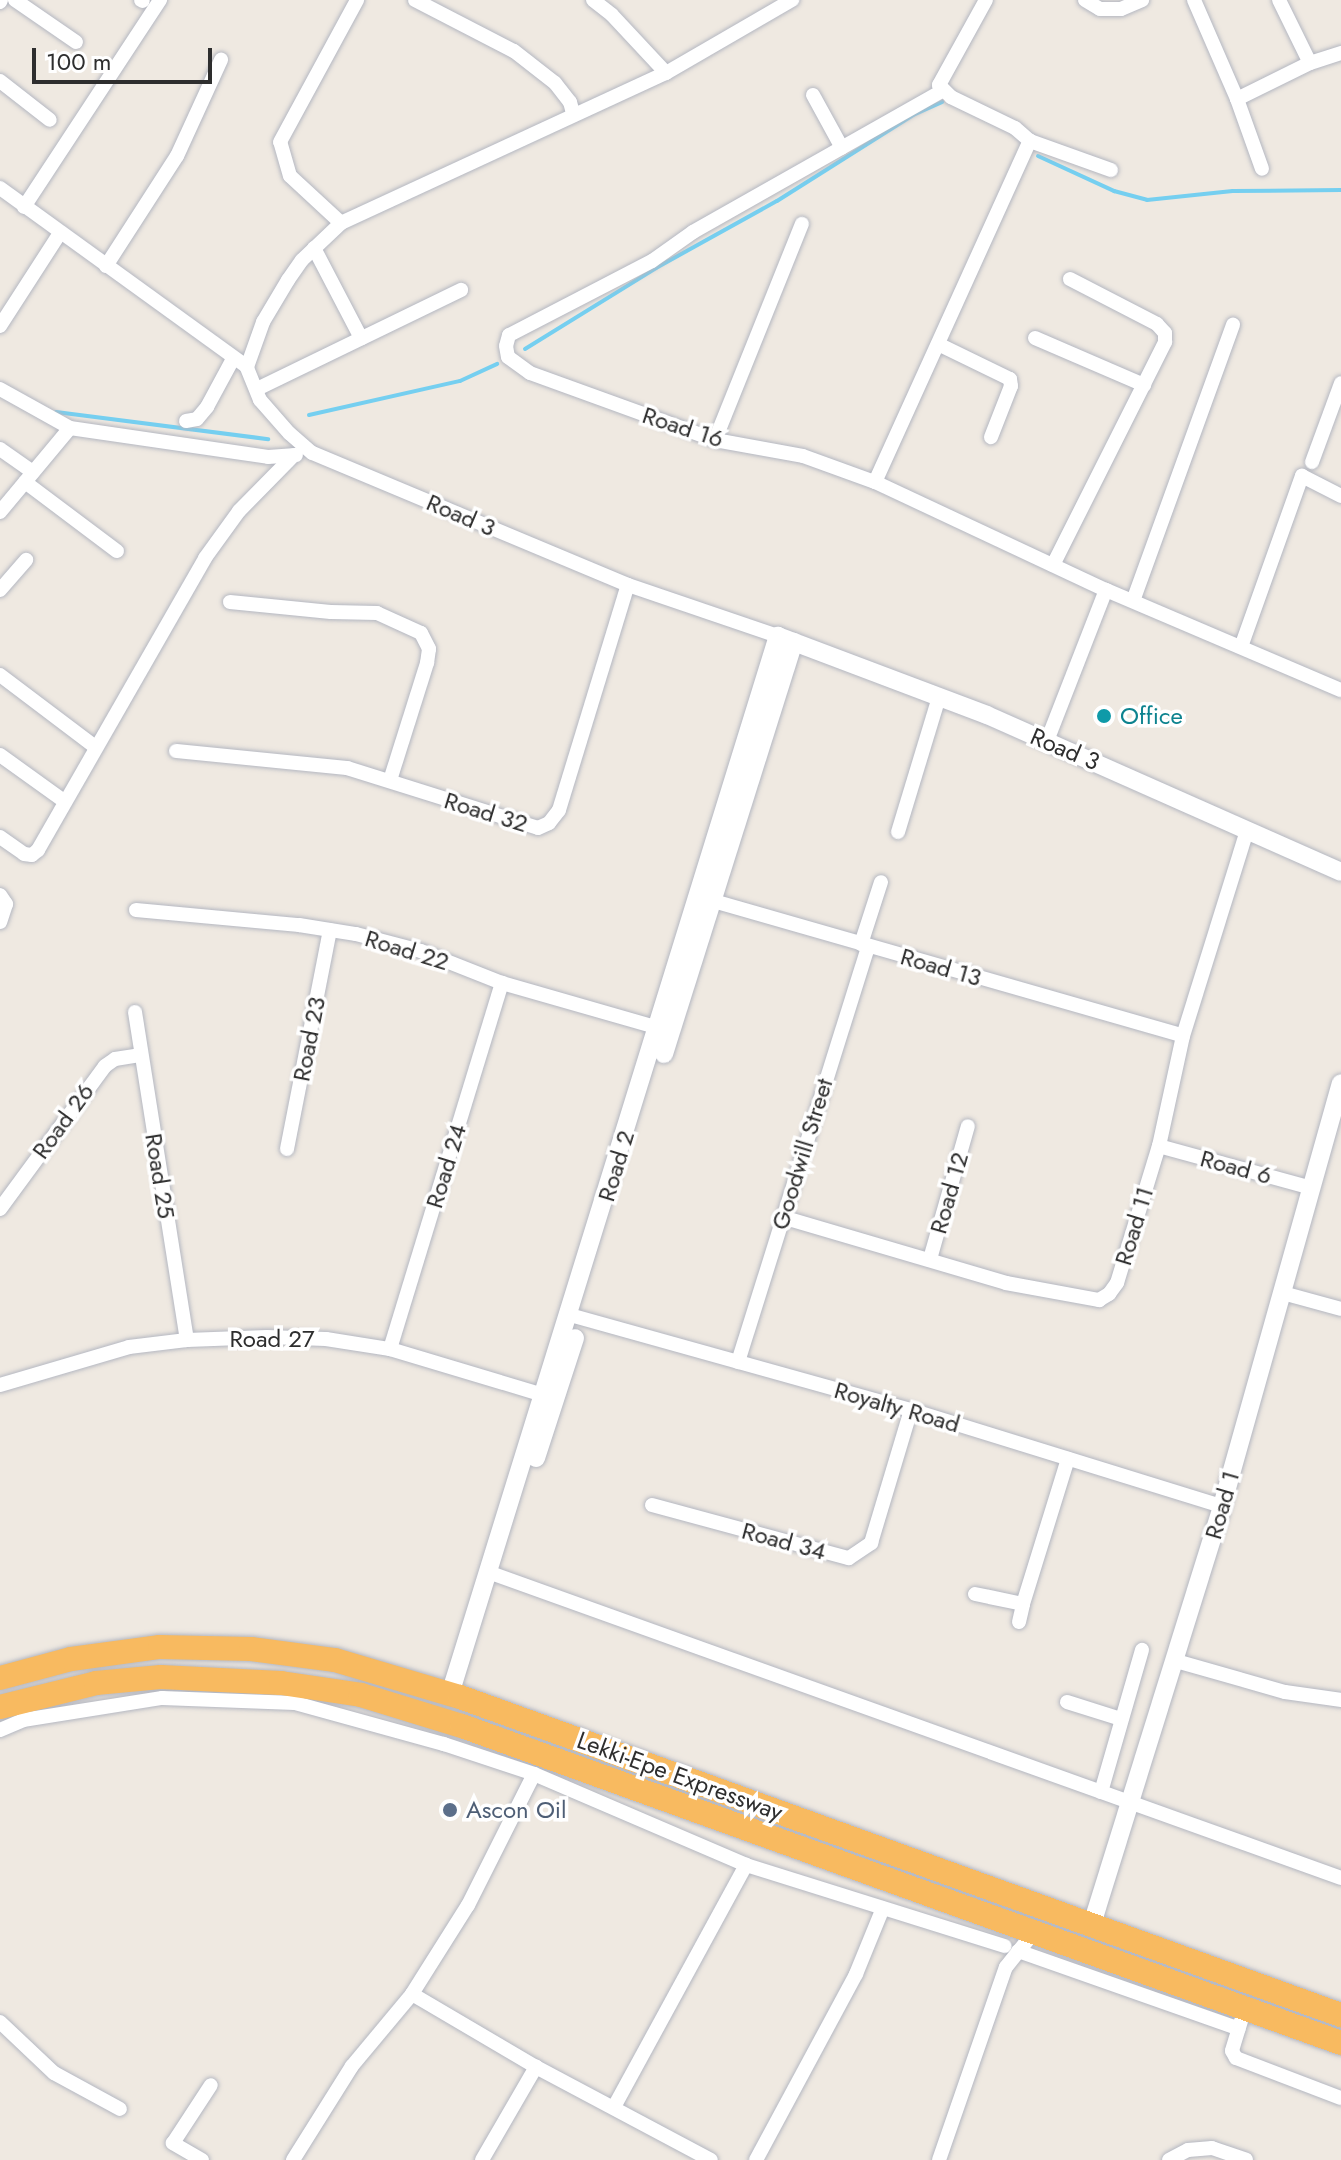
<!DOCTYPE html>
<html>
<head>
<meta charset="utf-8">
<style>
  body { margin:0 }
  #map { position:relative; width:1341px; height:2160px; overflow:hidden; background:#efe9e1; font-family:Jost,sans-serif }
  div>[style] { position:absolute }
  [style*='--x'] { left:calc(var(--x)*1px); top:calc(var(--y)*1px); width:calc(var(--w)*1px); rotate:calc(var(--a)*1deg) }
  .stream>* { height:4px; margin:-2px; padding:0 2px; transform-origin:2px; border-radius:2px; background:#75cff0 }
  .roads { filter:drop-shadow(0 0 2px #b4b7c1) drop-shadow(0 0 2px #b4b7c1) }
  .minor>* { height:14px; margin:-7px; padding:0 7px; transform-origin:7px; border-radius:7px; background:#fff }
  .tertiary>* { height:18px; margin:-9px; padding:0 9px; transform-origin:9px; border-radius:9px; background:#fff }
  .trunk>* { height:24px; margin:-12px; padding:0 12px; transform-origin:12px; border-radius:12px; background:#f8ba60 }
  .dots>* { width:22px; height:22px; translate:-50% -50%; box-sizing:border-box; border:4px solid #fff; border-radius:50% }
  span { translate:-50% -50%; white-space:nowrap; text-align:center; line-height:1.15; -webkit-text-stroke:7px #fff; paint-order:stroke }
  .street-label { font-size:24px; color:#2e2e2e }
  .culture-label { font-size:24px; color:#0d838f }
  .left { translate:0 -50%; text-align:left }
  .service-label { font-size:24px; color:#4e5e75 }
  .scale { position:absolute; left:32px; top:48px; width:180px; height:36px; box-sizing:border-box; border:4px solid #2e2e2e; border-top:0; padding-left:10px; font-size:24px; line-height:28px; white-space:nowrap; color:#2e2e2e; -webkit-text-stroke:6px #fff; paint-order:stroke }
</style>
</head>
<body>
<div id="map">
  <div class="stream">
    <div style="--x:1038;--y:156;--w:84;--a:24.7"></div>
    <div style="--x:1114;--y:191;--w:34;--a:15"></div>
    <div style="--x:1147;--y:200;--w:86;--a:-6"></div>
    <div style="--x:1233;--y:191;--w:108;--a:-0.5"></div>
    <div style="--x:525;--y:349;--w:154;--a:-31.7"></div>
    <div style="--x:656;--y:268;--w:138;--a:-29"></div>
    <div style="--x:777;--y:201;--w:161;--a:-32.3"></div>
    <div style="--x:913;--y:115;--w:32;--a:-24"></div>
    <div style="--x:56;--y:412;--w:214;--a:7.3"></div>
    <div style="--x:309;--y:415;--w:155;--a:-12.7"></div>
    <div style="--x:460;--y:381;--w:41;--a:-24.7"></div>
  </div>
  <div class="roads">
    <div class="minor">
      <div style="--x:15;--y:0;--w:74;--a:34.5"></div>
      <div style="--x:141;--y:0;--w:2;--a:27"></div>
      <div style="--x:415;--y:0;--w:111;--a:27.3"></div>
      <div style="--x:514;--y:51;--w:52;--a:38"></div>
      <div style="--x:555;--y:83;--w:24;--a:52"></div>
      <div style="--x:570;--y:102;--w:11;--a:75"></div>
      <div style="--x:593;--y:0;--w:24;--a:38"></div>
      <div style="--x:612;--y:15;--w:79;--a:47"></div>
      <div style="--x:1085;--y:0;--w:17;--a:31"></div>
      <div style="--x:1100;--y:9;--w:21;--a:0"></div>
      <div style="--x:1121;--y:9;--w:23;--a:-23"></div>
      <div style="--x:1194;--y:0;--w:108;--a:66.5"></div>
      <div style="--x:1237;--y:99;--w:81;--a:-26.3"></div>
      <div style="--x:1310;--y:63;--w:33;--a:-18"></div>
      <div style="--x:1279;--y:0;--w:70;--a:63.8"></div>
      <div style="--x:0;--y:2;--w:2;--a:-63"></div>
      <div style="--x:0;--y:81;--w:63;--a:38"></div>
      <div style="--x:942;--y:91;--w:286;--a:150.5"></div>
      <div style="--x:693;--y:232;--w:50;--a:144.7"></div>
      <div style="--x:652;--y:261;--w:161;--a:152.6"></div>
      <div style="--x:509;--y:335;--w:11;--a:105"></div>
      <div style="--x:506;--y:346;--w:11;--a:80"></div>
      <div style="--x:508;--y:357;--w:27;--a:36"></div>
      <div style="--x:530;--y:373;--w:197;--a:19.9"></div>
      <div style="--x:715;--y:440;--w:89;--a:10.3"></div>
      <div style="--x:803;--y:456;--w:77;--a:19.9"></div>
      <div style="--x:875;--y:482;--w:255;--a:25.1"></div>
      <div style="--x:1106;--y:590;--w:255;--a:23.1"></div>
      <div style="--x:813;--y:95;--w:60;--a:61.3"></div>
      <div style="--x:1237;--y:99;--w:74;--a:70.3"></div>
      <div style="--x:1030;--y:141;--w:86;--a:19.7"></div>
      <div style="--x:0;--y:188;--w:305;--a:35.9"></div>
      <div style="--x:24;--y:207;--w:248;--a:-56.7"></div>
      <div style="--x:341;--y:223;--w:69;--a:-137.3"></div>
      <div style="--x:290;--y:176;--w:35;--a:-106"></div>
      <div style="--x:280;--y:142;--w:162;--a:-61.5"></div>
      <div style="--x:314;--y:248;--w:102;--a:62.4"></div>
      <div style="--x:106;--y:266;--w:131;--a:-57.2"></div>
      <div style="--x:177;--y:156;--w:106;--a:-65.4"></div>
      <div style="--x:0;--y:326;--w:111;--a:-57.2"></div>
      <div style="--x:1035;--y:338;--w:119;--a:23.3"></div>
      <div style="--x:938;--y:344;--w:80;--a:25.9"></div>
      <div style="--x:1010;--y:379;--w:7;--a:82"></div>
      <div style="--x:1011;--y:386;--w:55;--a:111.4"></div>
      <div style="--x:0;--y:389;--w:80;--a:29.1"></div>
      <div style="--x:70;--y:428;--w:200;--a:8.3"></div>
      <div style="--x:268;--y:457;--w:28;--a:-4"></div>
      <div style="--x:257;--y:389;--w:227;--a:-25.9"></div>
      <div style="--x:186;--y:421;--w:11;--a:-10"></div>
      <div style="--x:197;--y:419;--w:16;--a:-50"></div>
      <div style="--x:207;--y:407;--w:55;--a:-61.6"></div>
      <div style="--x:715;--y:440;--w:233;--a:-68.1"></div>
      <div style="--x:0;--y:449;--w:40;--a:34.9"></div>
      <div style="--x:1312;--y:462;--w:84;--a:-69.8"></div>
      <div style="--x:25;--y:482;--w:115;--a:36.9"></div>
      <div style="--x:875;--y:482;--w:375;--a:-65.6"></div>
      <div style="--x:1030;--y:141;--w:20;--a:-139"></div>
      <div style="--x:1015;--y:128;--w:71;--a:-154.2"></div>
      <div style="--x:951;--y:97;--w:17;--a:-135"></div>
      <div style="--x:939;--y:85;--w:97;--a:-61.1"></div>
      <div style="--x:0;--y:512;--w:109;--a:-50.2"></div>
      <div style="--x:1053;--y:565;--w:250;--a:-63.3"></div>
      <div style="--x:1165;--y:342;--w:9;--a:-90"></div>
      <div style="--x:1165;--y:333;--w:12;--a:-132"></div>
      <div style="--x:1157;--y:324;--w:98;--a:-152.7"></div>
      <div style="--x:0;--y:590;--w:40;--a:-49"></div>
      <div style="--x:1133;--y:601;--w:294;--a:-70.1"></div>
      <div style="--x:230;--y:602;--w:101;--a:5.7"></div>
      <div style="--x:331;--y:612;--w:46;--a:1.2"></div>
      <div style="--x:377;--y:613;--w:48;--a:24.4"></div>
      <div style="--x:421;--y:633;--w:18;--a:63"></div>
      <div style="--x:429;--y:649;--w:14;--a:98"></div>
      <div style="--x:427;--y:663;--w:123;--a:107.5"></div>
      <div style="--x:778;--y:636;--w:158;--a:-161.2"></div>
      <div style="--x:628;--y:585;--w:342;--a:-157.3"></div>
      <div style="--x:312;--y:453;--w:30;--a:-139"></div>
      <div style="--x:289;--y:433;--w:44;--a:-131.3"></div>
      <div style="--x:260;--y:400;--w:35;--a:-112"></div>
      <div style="--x:247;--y:367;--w:48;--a:-70.4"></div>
      <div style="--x:263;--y:322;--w:49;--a:-59.2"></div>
      <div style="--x:288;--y:280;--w:24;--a:-55"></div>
      <div style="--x:302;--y:260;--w:54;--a:-43.5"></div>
      <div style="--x:341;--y:223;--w:358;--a:-24.8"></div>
      <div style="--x:666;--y:73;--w:146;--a:-30.1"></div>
      <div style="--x:1241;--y:647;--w:182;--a:-70.4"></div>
      <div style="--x:1302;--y:476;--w:44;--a:27.1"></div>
      <div style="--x:0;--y:675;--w:118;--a:37.1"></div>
      <div style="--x:1047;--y:741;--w:162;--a:-68.7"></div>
      <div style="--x:176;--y:751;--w:172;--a:5.7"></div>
      <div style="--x:347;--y:768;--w:200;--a:17.4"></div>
      <div style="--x:538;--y:828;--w:12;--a:-24"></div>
      <div style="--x:549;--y:823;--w:16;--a:-52"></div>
      <div style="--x:559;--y:810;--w:235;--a:-73"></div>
      <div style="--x:0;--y:755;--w:79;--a:35.7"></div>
      <div style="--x:898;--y:832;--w:141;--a:-73.1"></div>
      <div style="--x:0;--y:837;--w:29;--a:35"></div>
      <div style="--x:24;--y:854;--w:8;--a:7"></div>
      <div style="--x:32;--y:855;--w:8;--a:-40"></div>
      <div style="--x:38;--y:850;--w:336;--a:-60.2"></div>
      <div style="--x:205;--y:558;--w:58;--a:-54.1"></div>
      <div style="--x:239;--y:511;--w:78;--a:-45.5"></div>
      <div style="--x:0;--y:895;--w:11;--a:56"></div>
      <div style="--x:6;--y:904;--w:19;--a:108"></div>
      <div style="--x:703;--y:898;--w:499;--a:16"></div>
      <div style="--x:136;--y:910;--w:164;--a:5.3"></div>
      <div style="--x:299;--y:925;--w:58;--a:9"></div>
      <div style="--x:356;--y:934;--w:67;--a:14.7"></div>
      <div style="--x:421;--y:951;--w:87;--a:21.6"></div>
      <div style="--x:502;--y:983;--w:171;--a:16"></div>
      <div style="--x:861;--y:944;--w:65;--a:-72.1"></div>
      <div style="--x:135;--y:1012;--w:332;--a:81"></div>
      <div style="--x:1159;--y:1146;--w:159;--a:15.4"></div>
      <div style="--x:287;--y:1149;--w:223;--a:-78.9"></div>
      <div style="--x:0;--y:1209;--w:177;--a:-53.7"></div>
      <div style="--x:105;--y:1066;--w:12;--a:-35"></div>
      <div style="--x:115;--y:1059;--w:25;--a:-9"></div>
      <div style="--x:782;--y:1217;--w:234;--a:16.4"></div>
      <div style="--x:1006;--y:1283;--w:95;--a:10.4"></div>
      <div style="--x:1099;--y:1300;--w:12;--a:-31"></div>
      <div style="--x:1109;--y:1294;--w:14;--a:-54"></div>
      <div style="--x:1117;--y:1283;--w:143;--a:-73"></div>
      <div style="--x:1159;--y:1146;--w:113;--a:-77.7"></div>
      <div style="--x:1183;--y:1036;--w:216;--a:-72.7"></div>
      <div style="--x:930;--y:1259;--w:138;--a:-74.1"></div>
      <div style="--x:1283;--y:1293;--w:60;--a:15.4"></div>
      <div style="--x:570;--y:1315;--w:354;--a:15.6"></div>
      <div style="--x:911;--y:1410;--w:325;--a:17.2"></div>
      <div style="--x:390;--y:1349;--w:383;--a:-73"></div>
      <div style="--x:738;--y:1362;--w:436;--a:-72.6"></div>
      <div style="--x:0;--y:1385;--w:134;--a:-16.4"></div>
      <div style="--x:129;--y:1347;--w:58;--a:-6.9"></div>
      <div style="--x:187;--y:1340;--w:80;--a:-2.1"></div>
      <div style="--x:267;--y:1337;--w:59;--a:1.9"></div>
      <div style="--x:326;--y:1339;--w:65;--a:8.9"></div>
      <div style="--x:390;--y:1349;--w:160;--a:16.7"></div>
      <div style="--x:652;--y:1505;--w:204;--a:15.1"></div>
      <div style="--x:849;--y:1558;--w:27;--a:-34"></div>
      <div style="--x:871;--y:1543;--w:139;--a:-73.3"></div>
      <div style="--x:488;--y:1572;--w:906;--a:19.73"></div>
      <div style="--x:975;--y:1594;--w:49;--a:11.8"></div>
      <div style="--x:1023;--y:1604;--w:152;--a:-72.8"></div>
      <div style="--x:1019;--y:1622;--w:18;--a:-77"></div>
      <div style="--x:1176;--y:1661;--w:113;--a:15.9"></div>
      <div style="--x:1285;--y:1692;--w:57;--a:8.1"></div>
      <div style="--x:1067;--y:1702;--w:57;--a:17.5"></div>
      <div style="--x:0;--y:1730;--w:25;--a:-23"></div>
      <div style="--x:23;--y:1720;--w:141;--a:-9"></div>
      <div style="--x:162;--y:1698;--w:133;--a:2.2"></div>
      <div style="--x:295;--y:1703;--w:155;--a:15.4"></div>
      <div style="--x:444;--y:1744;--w:95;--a:18.4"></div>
      <div style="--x:534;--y:1774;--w:231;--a:23.2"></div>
      <div style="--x:746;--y:1865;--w:271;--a:17.4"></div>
      <div style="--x:534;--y:1774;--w:147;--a:116.7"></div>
      <div style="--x:468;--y:1905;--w:105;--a:122.2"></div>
      <div style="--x:412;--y:1994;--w:144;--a:30.5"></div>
      <div style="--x:536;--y:2067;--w:198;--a:28"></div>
      <div style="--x:1101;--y:1792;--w:148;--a:-73.9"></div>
      <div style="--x:1018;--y:1951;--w:234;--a:19.4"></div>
      <div style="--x:1241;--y:2021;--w:31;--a:107"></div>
      <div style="--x:1232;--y:2051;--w:8;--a:60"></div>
      <div style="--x:1236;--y:2058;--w:112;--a:20.9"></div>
      <div style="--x:0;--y:2022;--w:74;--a:43.4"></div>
      <div style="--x:54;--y:2073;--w:75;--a:28.6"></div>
      <div style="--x:614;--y:2107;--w:276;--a:-61.4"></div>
      <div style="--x:202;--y:2160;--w:34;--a:-150"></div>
      <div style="--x:173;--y:2143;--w:69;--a:-56.8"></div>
      <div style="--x:293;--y:2160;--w:111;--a:-57.9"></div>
      <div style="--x:352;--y:2066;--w:94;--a:-50.2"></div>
      <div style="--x:482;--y:2160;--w:108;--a:-59.9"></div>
      <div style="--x:756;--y:2160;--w:211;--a:-61.7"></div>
      <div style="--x:856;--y:1974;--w:71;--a:-67.8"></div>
      <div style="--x:939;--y:2160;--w:204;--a:-70.9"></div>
      <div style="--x:1006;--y:1967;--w:45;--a:-51.3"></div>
      <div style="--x:1169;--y:2160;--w:21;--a:-28"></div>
      <div style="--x:1188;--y:2150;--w:24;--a:-5"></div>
      <div style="--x:1212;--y:2148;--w:36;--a:19"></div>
    </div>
    <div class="tertiary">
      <div style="--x:664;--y:1054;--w:432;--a:-72.5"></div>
      <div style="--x:536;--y:1458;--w:126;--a:-72"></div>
      <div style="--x:450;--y:1694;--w:1108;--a:-72.78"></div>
      <div style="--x:778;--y:636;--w:223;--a:20.7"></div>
      <div style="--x:987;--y:715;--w:387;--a:23.9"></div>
      <div style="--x:1092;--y:1924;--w:438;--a:-72.7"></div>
      <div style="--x:1222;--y:1506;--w:439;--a:-74.3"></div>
    </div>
    <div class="trunk">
      <div style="--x:0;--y:1678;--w:73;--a:-15"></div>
      <div style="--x:71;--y:1659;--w:90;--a:-7.7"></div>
      <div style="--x:160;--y:1647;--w:91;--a:1.3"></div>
      <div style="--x:251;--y:1649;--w:85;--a:7.5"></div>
      <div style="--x:335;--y:1660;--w:130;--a:16.5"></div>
      <div style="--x:460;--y:1697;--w:937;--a:19.85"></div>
      <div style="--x:0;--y:1707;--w:99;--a:-14"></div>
      <div style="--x:96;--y:1683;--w:65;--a:-5.3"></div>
      <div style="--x:161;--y:1677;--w:120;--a:2.9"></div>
      <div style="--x:281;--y:1683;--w:81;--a:8.5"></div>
      <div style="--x:361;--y:1695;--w:106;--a:17.1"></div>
      <div style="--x:462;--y:1726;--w:934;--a:19.83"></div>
    </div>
  </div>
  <div class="dots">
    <div style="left:1104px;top:716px;background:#0f9aa8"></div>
    <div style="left:450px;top:1810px;background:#5c6f8a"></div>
  </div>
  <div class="street-label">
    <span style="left:683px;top:427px;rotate:18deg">Road 16</span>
    <span style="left:461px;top:515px;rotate:23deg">Road 3</span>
    <span style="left:1065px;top:749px;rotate:23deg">Road 3</span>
    <span style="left:486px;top:812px;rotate:17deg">Road 32</span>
    <span style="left:407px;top:950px;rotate:17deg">Road 22</span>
    <span style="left:941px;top:967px;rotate:16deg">Road 13</span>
    <span style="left:309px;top:1039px;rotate:-79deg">Road 23</span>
    <span style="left:63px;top:1121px;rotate:-54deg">Road 26</span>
    <span style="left:802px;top:1154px;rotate:-73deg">Goodwill Street</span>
    <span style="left:446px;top:1166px;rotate:-73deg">Road 24</span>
    <span style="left:616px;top:1166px;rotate:-73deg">Road 2</span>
    <span style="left:1236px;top:1167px;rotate:15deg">Road 6</span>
    <span style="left:160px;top:1176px;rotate:81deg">Road 25</span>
    <span style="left:949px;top:1193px;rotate:-74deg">Road 12</span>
    <span style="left:1134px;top:1226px;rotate:-73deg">Road 11</span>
    <span style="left:272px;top:1339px">Road 27</span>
    <span style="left:897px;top:1407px;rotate:16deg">Royalty Road</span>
    <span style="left:1222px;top:1505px;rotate:-74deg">Road 1</span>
    <span style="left:784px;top:1541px;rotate:15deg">Road 34</span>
    <span style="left:680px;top:1776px;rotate:20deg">Lekki-Epe Expressway</span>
  </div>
  <div class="culture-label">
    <span class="left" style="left:1120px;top:716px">Office</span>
  </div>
  <div class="service-label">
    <span class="left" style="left:466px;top:1810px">Ascon Oil</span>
  </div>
  <div class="scale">100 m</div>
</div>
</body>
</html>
